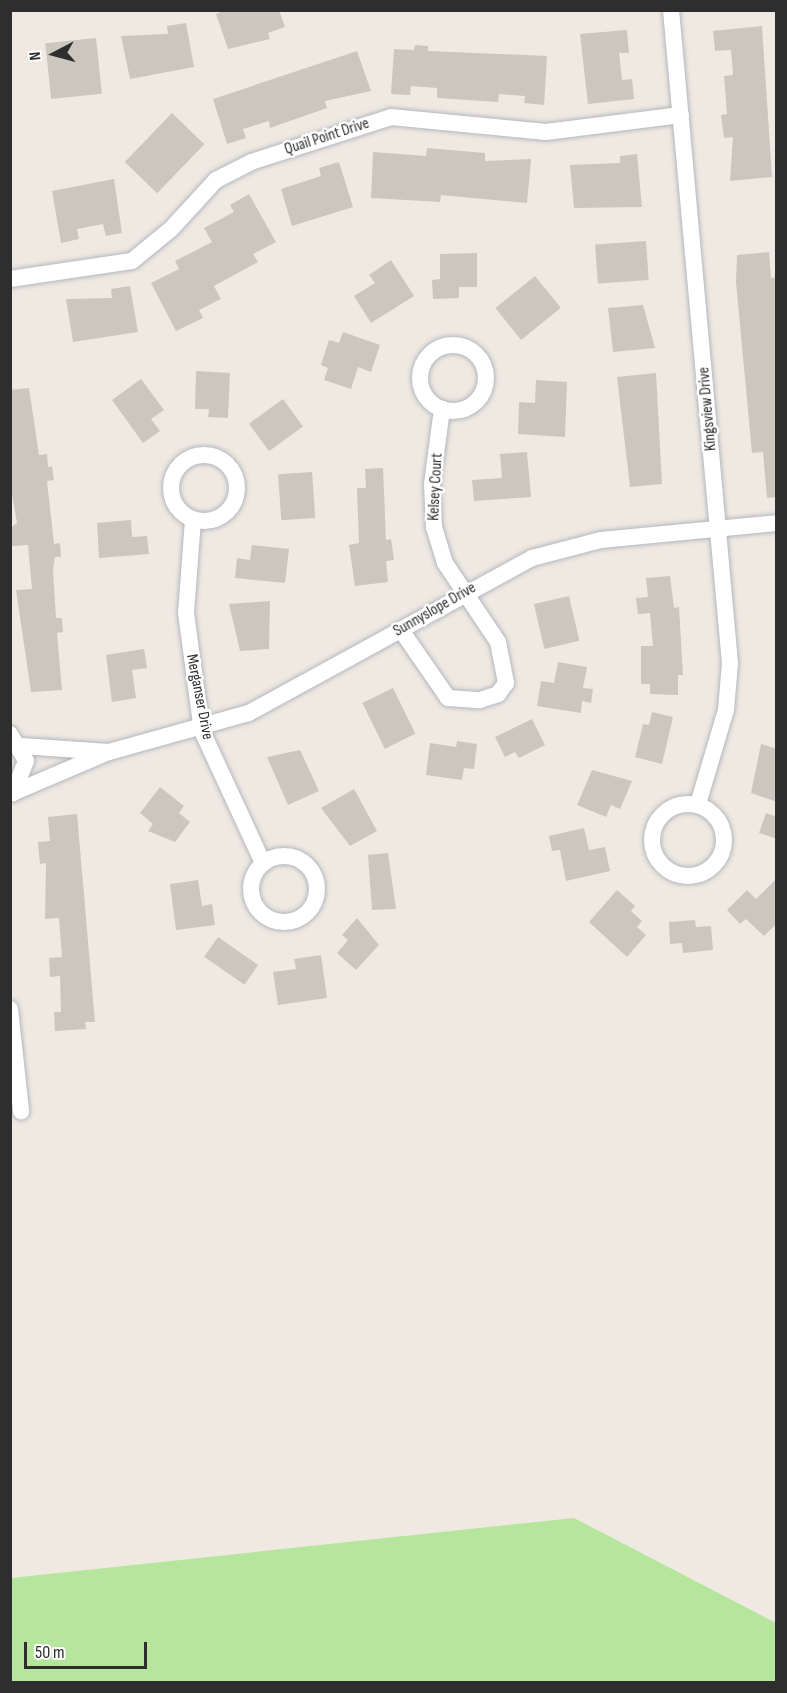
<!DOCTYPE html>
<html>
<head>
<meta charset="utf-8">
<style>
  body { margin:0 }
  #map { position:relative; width:787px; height:1693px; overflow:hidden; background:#efe9e1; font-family:"Sofia Sans Condensed",sans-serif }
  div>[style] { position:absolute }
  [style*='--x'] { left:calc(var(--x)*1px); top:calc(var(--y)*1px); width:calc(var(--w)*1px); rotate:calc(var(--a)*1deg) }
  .green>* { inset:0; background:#b6e59e }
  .building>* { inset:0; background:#cbc7bf; transform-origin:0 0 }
  .roads { filter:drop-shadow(0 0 2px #b4b7c1) drop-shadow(0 0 2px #b4b7c1) }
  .minor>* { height:16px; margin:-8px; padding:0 8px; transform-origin:8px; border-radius:8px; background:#fff }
  .minor>.ring { margin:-8px; padding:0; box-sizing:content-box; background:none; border:16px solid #fff; border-radius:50% }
  span { translate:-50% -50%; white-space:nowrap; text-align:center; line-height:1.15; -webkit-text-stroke:5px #fff; paint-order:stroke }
  .street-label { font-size:16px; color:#2e2e2e }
  .frame { position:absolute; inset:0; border:12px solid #2e2e2e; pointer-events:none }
  .north { position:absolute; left:24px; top:24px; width:60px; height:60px; -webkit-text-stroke:4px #fff; paint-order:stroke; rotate:264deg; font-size:16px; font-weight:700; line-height:24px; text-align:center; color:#2e2e2e }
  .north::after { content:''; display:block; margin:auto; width:21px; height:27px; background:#2e2e2e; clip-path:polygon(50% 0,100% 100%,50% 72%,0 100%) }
  .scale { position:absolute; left:24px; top:1642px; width:123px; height:27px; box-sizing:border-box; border:3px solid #2e2e2e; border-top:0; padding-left:8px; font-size:18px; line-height:21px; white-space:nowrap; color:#2e2e2e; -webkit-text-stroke:4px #fff; paint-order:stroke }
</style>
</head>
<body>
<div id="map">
  <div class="green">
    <div style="clip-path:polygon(574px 1518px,776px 1623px,776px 1682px,11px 1682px,11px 1578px)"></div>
  </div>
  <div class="building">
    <div style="clip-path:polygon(225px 10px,279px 10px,285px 27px,268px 33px,270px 39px,228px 49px,216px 14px)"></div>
    <div style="clip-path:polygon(186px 23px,194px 67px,130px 79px,121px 36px,168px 34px,167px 26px)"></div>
    <div style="clip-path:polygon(762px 26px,772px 177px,730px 181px,733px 137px,724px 138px,721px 115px,727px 114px,724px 76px,733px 75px,731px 50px,715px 51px,713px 31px)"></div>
    <div style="clip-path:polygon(627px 30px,629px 53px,619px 53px,622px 80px,632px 79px,634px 99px,588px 104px,580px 34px)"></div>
    <div style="left:96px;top:38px;width:56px;height:51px;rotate:84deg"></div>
    <div style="clip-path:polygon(415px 45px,428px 46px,428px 51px,547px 56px,544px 105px,524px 103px,525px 96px,499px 94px,498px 102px,437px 98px,437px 88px,411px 86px,410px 95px,391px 94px,394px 49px,414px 50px)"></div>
    <div style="clip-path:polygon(357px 51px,371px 91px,325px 101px,327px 108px,270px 128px,269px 121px,243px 129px,246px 138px,227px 144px,213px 99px)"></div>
    <div style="left:172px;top:113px;width:45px;height:68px;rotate:44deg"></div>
    <div style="clip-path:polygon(427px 148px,485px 153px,485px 161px,531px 159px,527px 203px,441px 195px,440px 202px,371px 198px,373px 152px,426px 156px)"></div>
    <div style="clip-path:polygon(637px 154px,642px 207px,574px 208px,570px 165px,620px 163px,620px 156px)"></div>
    <div style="clip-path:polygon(339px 162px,353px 207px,292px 226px,281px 189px,321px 176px,319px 168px)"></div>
    <div style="clip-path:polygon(114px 179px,122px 233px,106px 236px,103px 224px,77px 229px,79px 239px,61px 243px,52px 191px)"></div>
    <div style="clip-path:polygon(249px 194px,276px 242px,253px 254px,258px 262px,214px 286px,221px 299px,199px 310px,203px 318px,176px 331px,151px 283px,179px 269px,175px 261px,212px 242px,204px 228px,234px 212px,230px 205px)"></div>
    <div style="left:646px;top:241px;width:39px;height:51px;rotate:86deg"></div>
    <div style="clip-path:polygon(769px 252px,771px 278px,777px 277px,777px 497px,767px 498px,763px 452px,752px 453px,736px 282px,737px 255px)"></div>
    <div style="clip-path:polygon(477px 253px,477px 287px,459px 287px,459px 298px,433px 299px,432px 280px,440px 279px,440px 254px)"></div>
    <div style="clip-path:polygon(391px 260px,414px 296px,371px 323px,354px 296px,375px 283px,369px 275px)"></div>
    <div style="left:535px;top:276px;width:41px;height:51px;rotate:51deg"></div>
    <div style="clip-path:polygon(130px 286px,138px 332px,73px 342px,66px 299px,112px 298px,111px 289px)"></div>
    <div style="clip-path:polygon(643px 305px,655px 348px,613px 352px,608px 308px)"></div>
    <div style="clip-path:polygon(343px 332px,380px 345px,371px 372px,358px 367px,351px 389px,324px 380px,328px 368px,321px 365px,329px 340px,339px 343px)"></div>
    <div style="clip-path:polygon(196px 371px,230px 373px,228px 418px,208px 417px,209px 409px,195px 409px)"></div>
    <div style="clip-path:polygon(656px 373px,662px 484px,630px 487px,617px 377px)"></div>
    <div style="clip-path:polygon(141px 379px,164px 410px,151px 419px,160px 431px,143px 443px,112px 400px)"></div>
    <div style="clip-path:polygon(536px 380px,567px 382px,565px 437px,518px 434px,519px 402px,535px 403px)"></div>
    <div style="clip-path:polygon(29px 388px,39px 455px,47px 454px,48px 467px,52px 466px,54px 480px,47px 481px,54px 544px,60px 543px,61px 557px,55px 557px,53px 569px,56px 618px,62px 618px,63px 632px,57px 633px,62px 690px,31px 692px,16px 590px,32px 589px,28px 545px,12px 546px,10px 528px,17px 523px,10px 483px,10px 390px)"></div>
    <div style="left:283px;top:399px;width:34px;height:42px;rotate:54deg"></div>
    <div style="clip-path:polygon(527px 452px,531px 497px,474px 501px,472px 480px,502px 478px,500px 454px)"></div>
    <div style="clip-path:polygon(383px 468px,386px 540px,391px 539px,394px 560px,386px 561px,388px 582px,355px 586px,349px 545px,359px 543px,357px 488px,366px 488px,365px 469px)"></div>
    <div style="left:312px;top:472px;width:46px;height:34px;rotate:86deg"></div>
    <div style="clip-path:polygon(131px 520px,132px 537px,147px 536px,149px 554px,99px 558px,97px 523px)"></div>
    <div style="clip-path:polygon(252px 545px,289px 549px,285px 583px,235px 578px,237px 558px,250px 560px)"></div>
    <div style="clip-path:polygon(670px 576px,674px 608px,679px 607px,683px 675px,678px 675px,678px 695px,650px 694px,650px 684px,641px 684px,641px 646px,653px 646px,650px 613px,638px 614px,636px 598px,648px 597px,646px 578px)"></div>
    <div style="left:569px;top:596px;width:46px;height:36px;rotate:77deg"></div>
    <div style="clip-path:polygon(270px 601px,269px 649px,240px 651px,229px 604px)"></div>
    <div style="clip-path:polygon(144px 649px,147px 668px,132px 670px,136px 698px,112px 702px,106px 655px)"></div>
    <div style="clip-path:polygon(558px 662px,587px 667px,583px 688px,593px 689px,591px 703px,582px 701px,581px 713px,537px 706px,541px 681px,554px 683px)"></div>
    <div style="left:393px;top:688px;width:51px;height:34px;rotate:64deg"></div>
    <div style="clip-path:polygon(652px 712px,673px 717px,662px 764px,635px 757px,643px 724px,649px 725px)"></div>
    <div style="clip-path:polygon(532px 719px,545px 745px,519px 758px,515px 752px,505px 757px,495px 737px)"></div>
    <div style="clip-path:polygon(457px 741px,477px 744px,474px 769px,464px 768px,462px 780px,426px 775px,430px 743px,456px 747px)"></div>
    <div style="clip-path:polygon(761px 744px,777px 749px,777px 802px,751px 793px)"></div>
    <div style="clip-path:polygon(300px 750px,319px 791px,288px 805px,267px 757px)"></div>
    <div style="clip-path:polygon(592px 770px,632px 781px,620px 809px,611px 805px,606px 817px,577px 805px)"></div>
    <div style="clip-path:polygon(160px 787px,184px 806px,179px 813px,190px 822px,175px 842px,148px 831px,153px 824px,140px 813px)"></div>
    <div style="clip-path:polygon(354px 789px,377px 831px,350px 846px,321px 808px)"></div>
    <div style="clip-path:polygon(766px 813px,777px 817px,777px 839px,759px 833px)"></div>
    <div style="clip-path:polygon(77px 814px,95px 1022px,85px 1022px,86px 1029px,55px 1031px,54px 1012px,61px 1012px,60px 976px,50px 977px,49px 958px,62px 957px,59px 918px,45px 919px,46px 863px,40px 864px,38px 842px,50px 841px,48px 817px)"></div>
    <div style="clip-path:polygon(584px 828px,589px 850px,605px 847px,610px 871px,566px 881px,560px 850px,552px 851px,549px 836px)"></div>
    <div style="clip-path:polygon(388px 853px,396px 909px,372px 910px,368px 855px)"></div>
    <div style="clip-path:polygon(777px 878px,777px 923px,764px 936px,746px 919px,740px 924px,727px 910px,747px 890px,756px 899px)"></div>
    <div style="clip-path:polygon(198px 880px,202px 906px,212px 904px,215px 925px,176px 930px,170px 884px)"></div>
    <div style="clip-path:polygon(617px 890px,635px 906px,631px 911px,642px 921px,637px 927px,646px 935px,627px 957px,589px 922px)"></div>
    <div style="clip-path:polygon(357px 918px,379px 945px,356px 970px,337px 953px,348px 940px,342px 935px)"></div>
    <div style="clip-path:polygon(695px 920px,696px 927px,711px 926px,713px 950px,683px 953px,682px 943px,670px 944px,669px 922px)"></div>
    <div style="left:218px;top:937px;width:49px;height:24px;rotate:35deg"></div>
    <div style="clip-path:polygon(321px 955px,327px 998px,278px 1005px,273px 972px,296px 969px,294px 959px)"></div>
  </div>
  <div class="roads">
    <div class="minor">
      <div style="--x:671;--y:10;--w:656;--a:84.84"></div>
      <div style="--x:730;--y:663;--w:47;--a:94.9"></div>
      <div style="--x:726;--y:710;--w:98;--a:106.6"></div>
      <div style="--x:10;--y:279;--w:123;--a:-8.4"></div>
      <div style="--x:132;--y:261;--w:50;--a:-39.4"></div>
      <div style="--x:171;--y:229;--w:67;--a:-47.4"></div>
      <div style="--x:216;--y:180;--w:39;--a:-27"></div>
      <div style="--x:251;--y:162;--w:147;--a:-17.8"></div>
      <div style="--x:391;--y:117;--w:156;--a:5.5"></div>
      <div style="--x:546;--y:132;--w:136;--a:-7.2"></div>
      <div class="ring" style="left:420px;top:345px;width:50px;height:50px"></div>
      <div class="ring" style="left:171px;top:455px;width:50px;height:50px"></div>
      <div style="--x:193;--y:520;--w:93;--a:94.3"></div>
      <div style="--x:186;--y:613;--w:119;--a:82.3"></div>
      <div style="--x:202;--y:731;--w:145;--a:65.2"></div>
      <div style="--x:401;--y:630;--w:83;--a:55.3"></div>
      <div style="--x:448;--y:698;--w:32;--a:4"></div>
      <div style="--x:480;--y:700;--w:19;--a:-18"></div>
      <div style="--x:498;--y:694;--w:14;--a:-54"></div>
      <div style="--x:506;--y:683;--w:42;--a:-101"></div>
      <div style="--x:498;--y:642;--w:95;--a:-123.9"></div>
      <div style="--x:445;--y:563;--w:37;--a:-107"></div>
      <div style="--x:434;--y:528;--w:44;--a:-92.6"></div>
      <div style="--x:432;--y:484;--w:76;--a:-82.4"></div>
      <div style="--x:10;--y:734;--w:31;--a:59"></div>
      <div style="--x:26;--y:761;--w:35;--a:112"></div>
      <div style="--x:21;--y:746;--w:88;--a:3.9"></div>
      <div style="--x:15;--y:792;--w:102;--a:-23.1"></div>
      <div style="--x:109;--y:752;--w:145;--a:-15.6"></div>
      <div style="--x:249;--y:713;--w:323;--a:-28.7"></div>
      <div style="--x:532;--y:558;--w:71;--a:-14.6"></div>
      <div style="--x:601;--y:540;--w:176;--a:-5.5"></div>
      <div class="ring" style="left:652px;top:804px;width:56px;height:56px"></div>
      <div class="ring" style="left:251px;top:856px;width:50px;height:50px"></div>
      <div style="--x:10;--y:1009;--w:103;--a:83.8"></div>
    </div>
  </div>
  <div class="street-label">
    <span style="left:327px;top:137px;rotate:-18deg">Quail Point Drive</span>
    <span style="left:708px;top:409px;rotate:-95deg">Kingsview Drive</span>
    <span style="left:436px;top:487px;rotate:-87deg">Kelsey Court</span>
    <span style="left:435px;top:610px;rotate:-30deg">Sunnyslope Drive</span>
    <span style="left:199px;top:697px;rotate:79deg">Merganser Drive</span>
  </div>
  <div class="frame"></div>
  <div class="north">N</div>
  <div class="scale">50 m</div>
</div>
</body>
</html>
